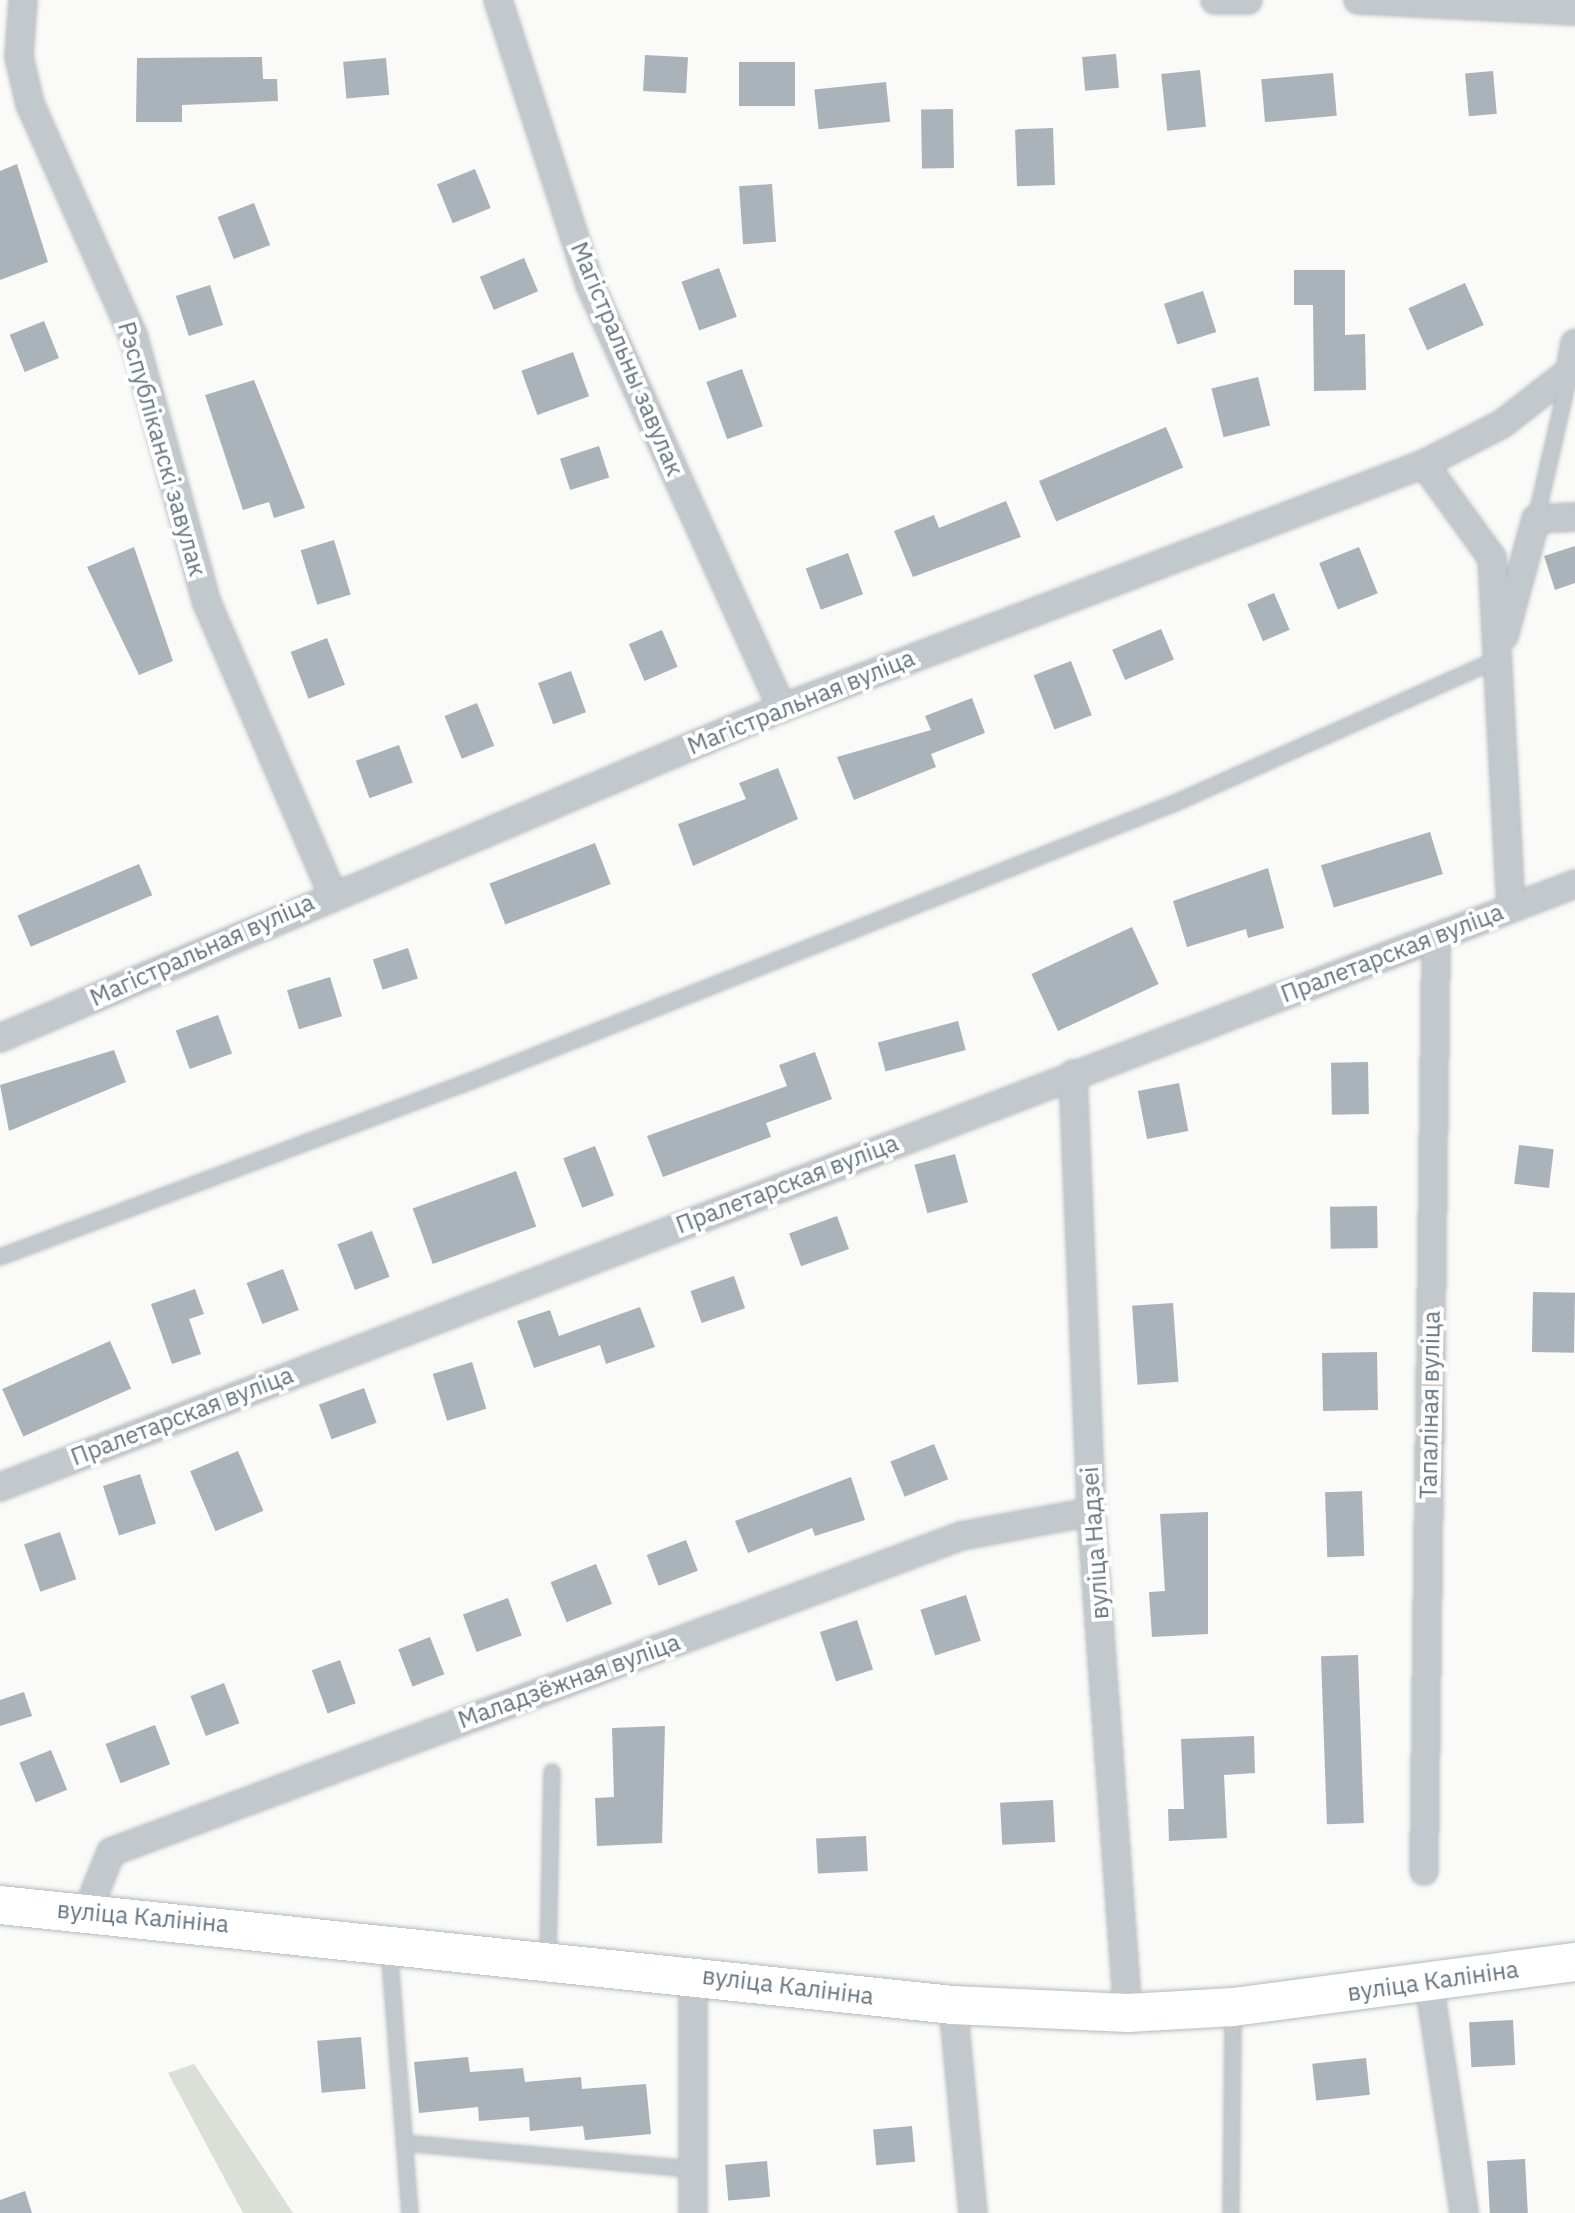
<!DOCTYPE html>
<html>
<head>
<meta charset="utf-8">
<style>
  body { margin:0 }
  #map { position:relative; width:1575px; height:2213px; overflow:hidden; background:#fafaf8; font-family:"IBM Plex Sans",sans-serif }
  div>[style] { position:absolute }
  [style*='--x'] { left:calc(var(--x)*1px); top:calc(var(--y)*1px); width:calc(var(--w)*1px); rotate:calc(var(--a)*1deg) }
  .green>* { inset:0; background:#dadfd7 }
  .building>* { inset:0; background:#aab3b9; transform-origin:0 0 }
  .roads { filter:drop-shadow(0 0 2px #b3babf) drop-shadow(0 0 2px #b3babf) }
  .service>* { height:14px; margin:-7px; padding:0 7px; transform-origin:7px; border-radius:7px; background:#c3c8cc }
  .minor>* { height:26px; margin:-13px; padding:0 13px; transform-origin:13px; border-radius:13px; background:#c3c8cc }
  .secondary>* { height:38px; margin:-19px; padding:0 19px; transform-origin:19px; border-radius:19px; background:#fff }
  span { translate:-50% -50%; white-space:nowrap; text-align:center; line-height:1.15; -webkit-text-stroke:8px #fff; paint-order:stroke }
  .street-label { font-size:24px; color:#657683 }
</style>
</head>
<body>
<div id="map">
  <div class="green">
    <div style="clip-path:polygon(194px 2064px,293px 2213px,243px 2213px,168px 2073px)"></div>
  </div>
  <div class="building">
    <div style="left:1116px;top:54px;width:34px;height:34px;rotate:85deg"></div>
    <div style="left:645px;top:55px;width:43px;height:36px;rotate:3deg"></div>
    <div style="clip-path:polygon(262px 57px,263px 79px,277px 79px,278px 101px,182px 105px,182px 122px,136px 122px,137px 58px)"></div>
    <div style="left:386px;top:58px;width:37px;height:43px;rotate:85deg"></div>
    <div style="left:739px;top:62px;width:56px;height:44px"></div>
    <div style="left:1200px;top:70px;width:57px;height:39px;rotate:84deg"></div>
    <div style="left:1493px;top:71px;width:43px;height:28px;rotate:85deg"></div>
    <div style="left:1333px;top:73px;width:43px;height:72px;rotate:85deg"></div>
    <div style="left:886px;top:82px;width:40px;height:72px;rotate:84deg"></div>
    <div style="left:953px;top:109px;width:59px;height:32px;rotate:89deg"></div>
    <div style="left:1053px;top:128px;width:57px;height:38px;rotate:88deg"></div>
    <div style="clip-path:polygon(17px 164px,48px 262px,0 280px,0 171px)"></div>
    <div style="left:475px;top:169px;width:42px;height:41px;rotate:68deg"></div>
    <div style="left:772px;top:184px;width:58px;height:33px;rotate:86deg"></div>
    <div style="left:254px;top:203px;width:45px;height:39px;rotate:69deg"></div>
    <div style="left:524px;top:258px;width:36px;height:48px;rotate:67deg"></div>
    <div style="left:719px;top:268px;width:52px;height:40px;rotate:70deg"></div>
    <div style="clip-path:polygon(1294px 270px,1345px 270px,1345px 335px,1365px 334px,1366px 390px,1314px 391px,1313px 305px,1294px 305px)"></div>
    <div style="left:1465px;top:283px;width:46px;height:62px;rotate:66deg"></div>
    <div style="left:210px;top:285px;width:42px;height:36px;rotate:72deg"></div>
    <div style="left:1203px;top:291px;width:43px;height:41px;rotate:72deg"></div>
    <div style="left:44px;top:321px;width:40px;height:37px;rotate:68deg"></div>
    <div style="left:573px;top:352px;width:47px;height:55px;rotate:70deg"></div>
    <div style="left:742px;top:369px;width:61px;height:38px;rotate:70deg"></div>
    <div style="left:1258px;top:377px;width:50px;height:48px;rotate:76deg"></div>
    <div style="clip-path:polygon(254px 380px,305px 508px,274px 518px,269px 502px,243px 510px,205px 395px)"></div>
    <div style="left:1166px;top:427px;width:44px;height:138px;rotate:67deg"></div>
    <div style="left:599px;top:446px;width:33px;height:41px;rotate:72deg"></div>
    <div style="clip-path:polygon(1006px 501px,1021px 537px,913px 577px,894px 531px,934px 515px,939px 528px)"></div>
    <div style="left:334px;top:540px;width:57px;height:35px;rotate:73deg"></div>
    <div style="clip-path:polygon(1575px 546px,1575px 583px,1555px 590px,1544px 556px)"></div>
    <div style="clip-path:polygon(134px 547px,173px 661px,139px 675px,87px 567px)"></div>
    <div style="left:1359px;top:547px;width:50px;height:43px;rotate:68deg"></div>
    <div style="left:848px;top:553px;width:44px;height:45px;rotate:70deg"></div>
    <div style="left:1274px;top:593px;width:40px;height:29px;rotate:67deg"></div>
    <div style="left:1161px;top:629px;width:33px;height:53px;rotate:67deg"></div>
    <div style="left:662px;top:630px;width:40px;height:36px;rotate:67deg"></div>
    <div style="left:327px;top:638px;width:50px;height:39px;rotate:69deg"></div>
    <div style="left:1071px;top:661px;width:58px;height:40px;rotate:69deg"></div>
    <div style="left:571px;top:671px;width:44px;height:35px;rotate:70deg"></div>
    <div style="clip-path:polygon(972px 698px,985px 733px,931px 754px,936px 767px,854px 800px,837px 757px,931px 730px,925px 716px)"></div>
    <div style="left:477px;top:703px;width:46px;height:35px;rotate:68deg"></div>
    <div style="left:399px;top:745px;width:40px;height:46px;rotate:70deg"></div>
    <div style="clip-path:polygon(778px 768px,798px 819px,693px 866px,678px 824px,746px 799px,739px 783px)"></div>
    <div style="left:1430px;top:832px;width:44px;height:114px;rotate:73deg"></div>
    <div style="left:595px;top:843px;width:44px;height:113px;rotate:69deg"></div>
    <div style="left:139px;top:864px;width:34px;height:132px;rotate:67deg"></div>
    <div style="clip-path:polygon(1268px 868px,1284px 928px,1248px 938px,1246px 929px,1187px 947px,1173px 901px)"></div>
    <div style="left:1132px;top:927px;width:63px;height:111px;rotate:65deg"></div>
    <div style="left:408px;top:948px;width:32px;height:37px;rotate:72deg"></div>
    <div style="left:330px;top:977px;width:41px;height:45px;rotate:73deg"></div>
    <div style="left:218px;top:1015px;width:41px;height:45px;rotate:70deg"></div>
    <div style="left:958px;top:1021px;width:30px;height:83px;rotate:75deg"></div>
    <div style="clip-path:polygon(114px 1050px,126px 1082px,9px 1131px,0 1085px)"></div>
    <div style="clip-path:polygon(815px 1052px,832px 1099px,766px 1123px,771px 1137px,663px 1177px,647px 1136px,787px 1086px,779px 1065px)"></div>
    <div style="left:1368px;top:1062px;width:52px;height:37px;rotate:89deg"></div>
    <div style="left:1179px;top:1083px;width:49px;height:42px;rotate:79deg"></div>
    <div style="left:1519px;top:1145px;width:35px;height:39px;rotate:7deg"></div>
    <div style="left:595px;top:1146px;width:53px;height:34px;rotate:69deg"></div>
    <div style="left:955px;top:1154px;width:50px;height:42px;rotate:75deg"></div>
    <div style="left:516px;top:1171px;width:59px;height:110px;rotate:70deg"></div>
    <div style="left:1377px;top:1206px;width:42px;height:47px;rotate:89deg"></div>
    <div style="left:837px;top:1216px;width:35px;height:51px;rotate:70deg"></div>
    <div style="left:372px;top:1231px;width:49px;height:37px;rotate:69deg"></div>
    <div style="left:283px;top:1269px;width:44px;height:39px;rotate:69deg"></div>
    <div style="left:734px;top:1276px;width:34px;height:46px;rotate:71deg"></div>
    <div style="clip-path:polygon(195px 1289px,204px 1314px,189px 1319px,201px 1354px,172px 1364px,151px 1304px)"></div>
    <div style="left:1533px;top:1292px;width:42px;height:60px;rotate:1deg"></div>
    <div style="left:1173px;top:1303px;width:79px;height:41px;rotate:86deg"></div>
    <div style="clip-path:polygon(640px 1307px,655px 1347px,606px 1364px,600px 1345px,534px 1368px,517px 1321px,550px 1310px,559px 1336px)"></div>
    <div style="left:110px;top:1341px;width:52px;height:118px;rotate:66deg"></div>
    <div style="left:1377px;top:1352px;width:58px;height:55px;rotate:89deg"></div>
    <div style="left:472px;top:1362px;width:49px;height:41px;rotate:73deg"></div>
    <div style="left:364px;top:1388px;width:37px;height:48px;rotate:70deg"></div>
    <div style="left:934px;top:1444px;width:38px;height:47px;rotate:68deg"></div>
    <div style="left:238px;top:1451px;width:65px;height:52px;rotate:67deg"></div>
    <div style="left:140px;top:1474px;width:52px;height:39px;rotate:72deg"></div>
    <div style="clip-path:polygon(851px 1477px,865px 1520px,815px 1536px,812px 1528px,748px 1553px,735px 1521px)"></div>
    <div style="left:1362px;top:1491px;width:65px;height:37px;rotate:88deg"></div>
    <div style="clip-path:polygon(1208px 1512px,1208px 1634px,1152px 1637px,1149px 1592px,1165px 1591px,1160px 1514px)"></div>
    <div style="left:60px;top:1532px;width:50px;height:38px;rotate:71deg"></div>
    <div style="left:686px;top:1540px;width:33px;height:42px;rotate:69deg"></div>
    <div style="left:596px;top:1564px;width:43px;height:49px;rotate:68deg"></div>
    <div style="left:966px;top:1595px;width:48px;height:48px;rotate:72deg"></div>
    <div style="left:508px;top:1598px;width:40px;height:48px;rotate:70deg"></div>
    <div style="left:857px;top:1620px;width:52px;height:39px;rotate:72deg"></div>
    <div style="left:430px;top:1637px;width:40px;height:34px;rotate:69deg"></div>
    <div style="left:1358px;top:1655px;width:168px;height:37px;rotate:88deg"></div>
    <div style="left:340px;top:1660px;width:46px;height:30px;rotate:70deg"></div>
    <div style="left:224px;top:1683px;width:43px;height:36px;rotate:69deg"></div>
    <div style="clip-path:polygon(24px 1692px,32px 1716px,0 1726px,0 1700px)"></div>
    <div style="left:155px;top:1725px;width:42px;height:53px;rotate:69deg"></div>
    <div style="clip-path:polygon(665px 1726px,662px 1843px,597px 1846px,595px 1798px,614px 1797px,612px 1728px)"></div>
    <div style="clip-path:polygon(1254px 1736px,1255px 1773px,1224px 1775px,1227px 1838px,1169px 1841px,1168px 1809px,1184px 1809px,1181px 1739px)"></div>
    <div style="left:51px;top:1750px;width:43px;height:34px;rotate:68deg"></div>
    <div style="left:1053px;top:1800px;width:42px;height:53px;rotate:87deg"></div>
    <div style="left:866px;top:1836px;width:35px;height:50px;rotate:87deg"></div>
    <div style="left:1513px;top:2020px;width:45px;height:44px;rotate:87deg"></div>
    <div style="left:361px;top:2037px;width:52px;height:44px;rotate:85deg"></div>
    <div style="clip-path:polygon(468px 2057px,470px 2072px,523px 2068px,525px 2082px,581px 2077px,582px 2089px,646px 2084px,651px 2134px,585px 2140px,583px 2126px,530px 2131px,529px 2117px,479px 2121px,478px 2107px,419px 2113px,414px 2062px)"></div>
    <div style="left:1366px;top:2058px;width:37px;height:54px;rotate:84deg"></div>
    <div style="left:912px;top:2126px;width:36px;height:39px;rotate:85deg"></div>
    <div style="left:1525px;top:2159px;width:54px;height:38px;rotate:87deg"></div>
    <div style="left:767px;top:2161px;width:36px;height:42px;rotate:85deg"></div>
    <div style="clip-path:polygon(25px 2191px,32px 2213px,0 2213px,0 2200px)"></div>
  </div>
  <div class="roads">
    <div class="service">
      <div style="--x:1536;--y:519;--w:151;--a:-77"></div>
      <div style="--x:0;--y:1257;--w:492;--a:-20.5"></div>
      <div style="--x:461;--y:1085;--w:768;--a:-21.55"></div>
      <div style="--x:1175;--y:803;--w:354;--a:-24"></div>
      <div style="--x:389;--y:1947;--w:267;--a:85.5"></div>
      <div style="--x:548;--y:1959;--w:187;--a:-88.8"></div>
      <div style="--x:404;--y:2143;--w:289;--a:5.2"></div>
      <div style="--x:1231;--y:2213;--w:205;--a:-89.4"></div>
    </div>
    <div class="minor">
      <div style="--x:23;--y:0;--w:57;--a:94"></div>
      <div style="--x:19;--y:57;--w:48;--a:76.8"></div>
      <div style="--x:30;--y:104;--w:253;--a:66"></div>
      <div style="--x:133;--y:335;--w:278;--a:74.6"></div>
      <div style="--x:207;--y:603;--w:316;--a:66.7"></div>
      <div style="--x:498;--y:0;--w:299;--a:72.1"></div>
      <div style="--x:590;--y:285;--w:465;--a:65.6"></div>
      <div style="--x:1215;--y:0;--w:33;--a:0"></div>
      <div style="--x:1358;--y:0;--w:217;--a:2.9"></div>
      <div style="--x:1424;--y:464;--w:116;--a:54.1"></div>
      <div style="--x:1492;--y:558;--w:350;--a:86.9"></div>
      <div style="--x:1504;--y:636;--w:121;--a:-74.7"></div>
      <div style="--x:1536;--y:519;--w:39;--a:-3"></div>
      <div style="--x:0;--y:1038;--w:849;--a:-22.88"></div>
      <div style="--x:782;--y:708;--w:687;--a:-20.81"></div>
      <div style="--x:1424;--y:464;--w:88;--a:-27.1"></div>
      <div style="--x:1502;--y:424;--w:86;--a:-37.9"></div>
      <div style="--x:1570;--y:371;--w:28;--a:-80"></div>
      <div style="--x:1073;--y:1074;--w:438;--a:87.6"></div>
      <div style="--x:1091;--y:1512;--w:502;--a:85.78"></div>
      <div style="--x:0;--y:1487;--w:1686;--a:-20.95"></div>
      <div style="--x:1424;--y:1871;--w:932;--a:-89.26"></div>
      <div style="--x:88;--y:1909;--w:61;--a:-68"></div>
      <div style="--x:111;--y:1852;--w:907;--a:-20.39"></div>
      <div style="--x:961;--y:1536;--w:132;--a:-10.5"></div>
      <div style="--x:693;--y:1975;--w:238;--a:90"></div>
      <div style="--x:1429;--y:1983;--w:233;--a:81.3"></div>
      <div style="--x:953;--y:2005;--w:209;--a:84.5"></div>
    </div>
    <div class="secondary">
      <div style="--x:0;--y:1905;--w:958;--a:5.99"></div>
      <div style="--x:953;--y:2005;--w:175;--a:2.6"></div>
      <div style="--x:1128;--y:2013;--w:105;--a:-3.3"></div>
      <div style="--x:1233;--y:2007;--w:345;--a:-7.5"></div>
    </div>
  </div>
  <div class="street-label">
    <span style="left:627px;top:359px;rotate:67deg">Магістральны завулак</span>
    <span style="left:162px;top:449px;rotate:74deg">Рэспубліканскі завулак</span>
    <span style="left:801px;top:702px;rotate:-22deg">Магістральная вуліца</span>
    <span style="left:202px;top:950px;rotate:-24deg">Магістральная вуліца</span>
    <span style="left:1392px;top:953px;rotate:-21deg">Пралетарская вуліца</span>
    <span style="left:787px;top:1184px;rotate:-21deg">Пралетарская вуліца</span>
    <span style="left:1430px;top:1405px;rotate:-89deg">Тапаліная вуліца</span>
    <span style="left:182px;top:1416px;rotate:-21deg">Пралетарская вуліца</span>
    <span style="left:1095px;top:1543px;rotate:-94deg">вуліца Надзеі</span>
    <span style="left:569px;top:1681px;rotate:-20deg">Маладзёжная вуліца</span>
    <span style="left:143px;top:1917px;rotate:5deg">вуліца Калініна</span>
    <span style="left:1433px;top:1981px;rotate:-8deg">вуліца Калініна</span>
    <span style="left:788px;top:1986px;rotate:7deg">вуліца Калініна</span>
  </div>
</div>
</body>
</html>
